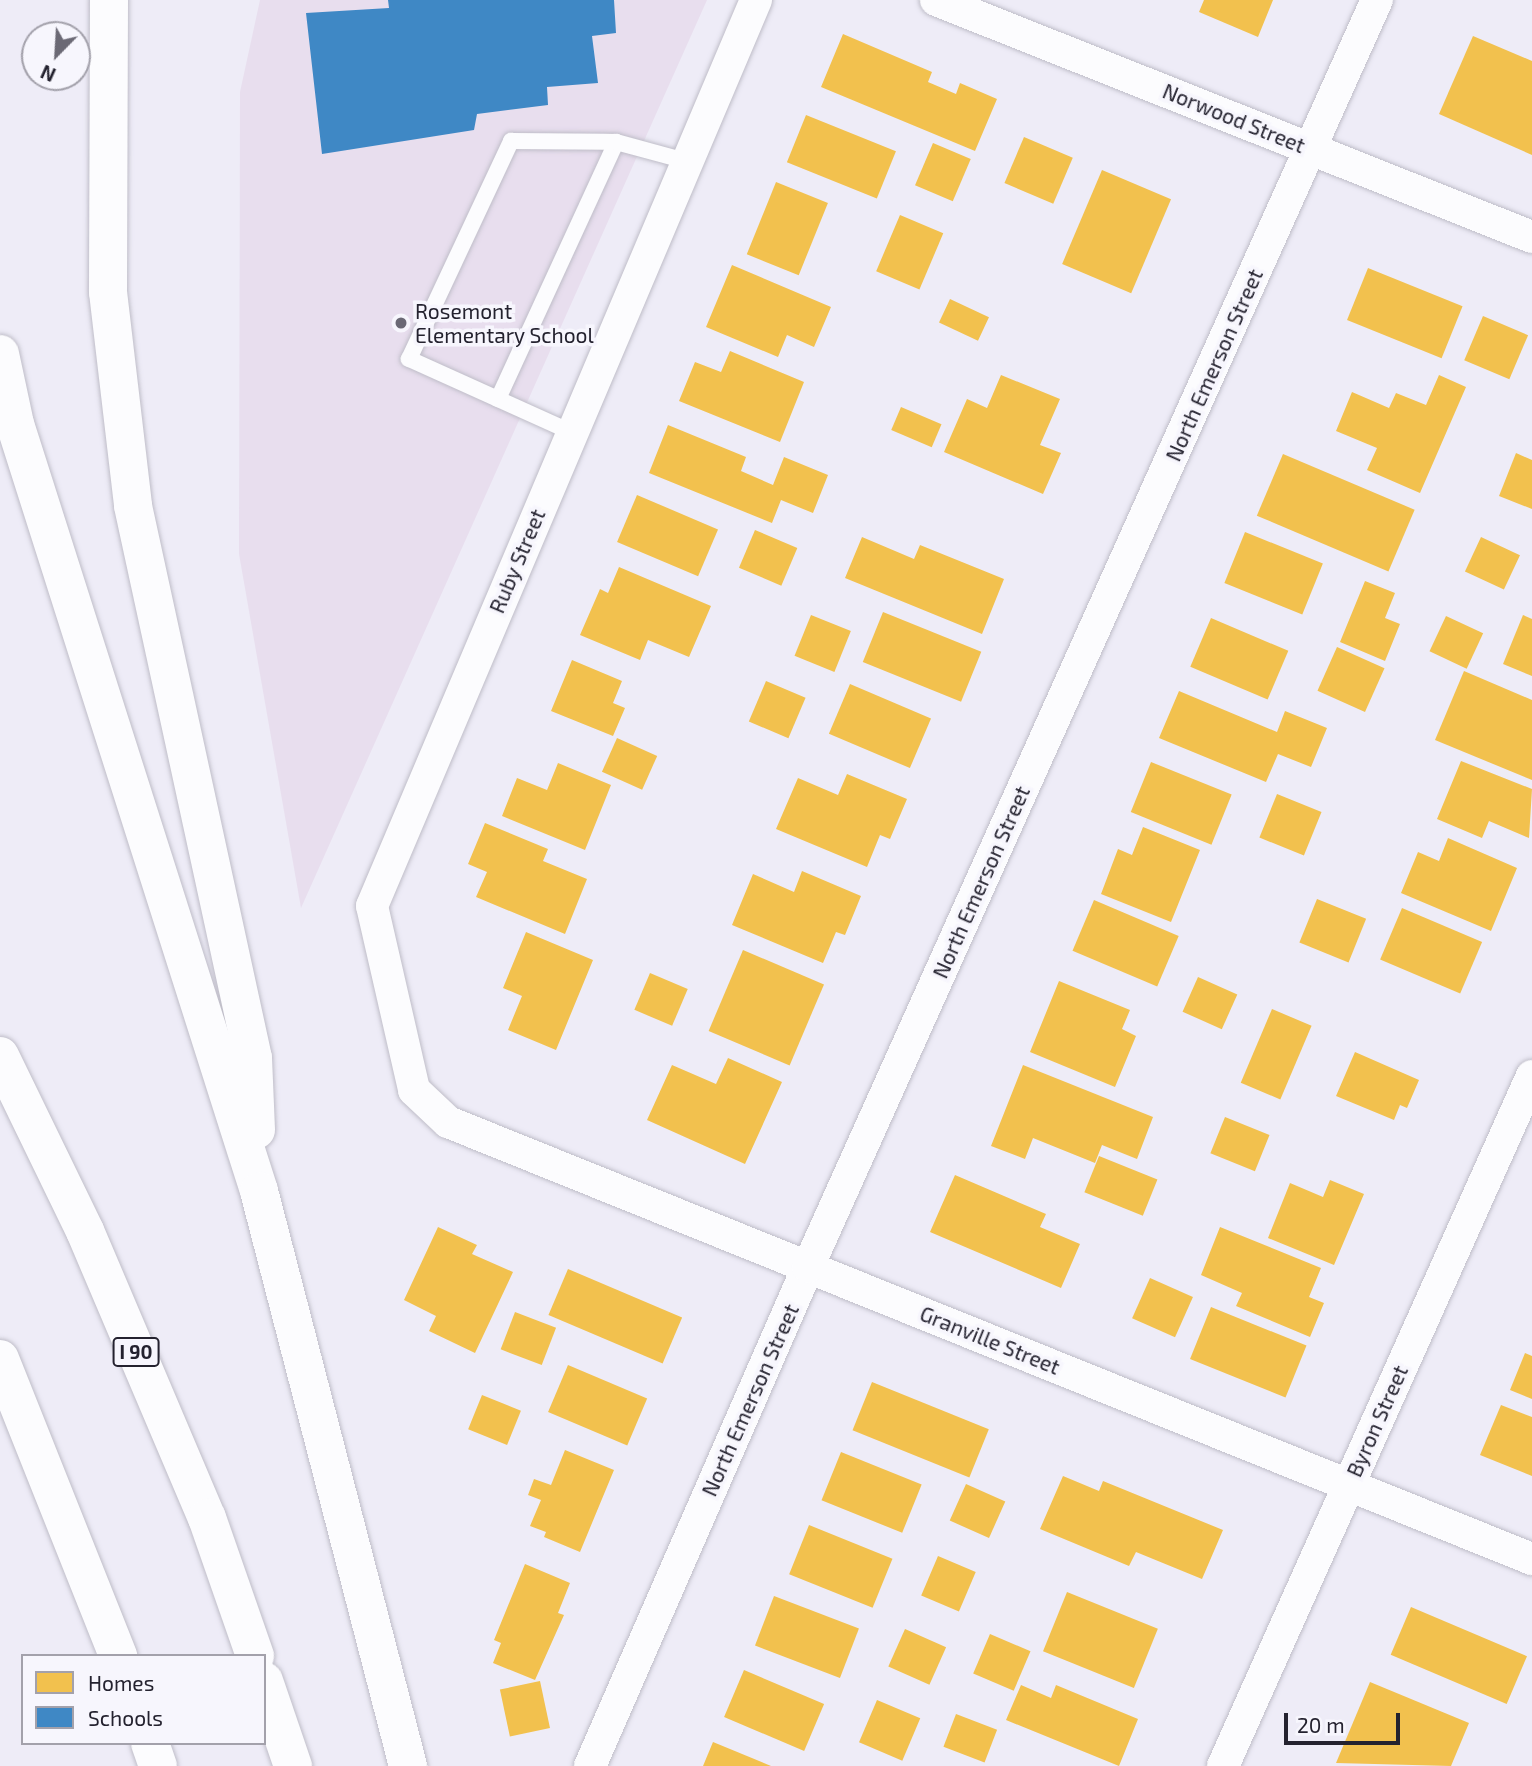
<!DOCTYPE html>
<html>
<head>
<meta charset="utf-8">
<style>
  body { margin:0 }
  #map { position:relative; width:1532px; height:1766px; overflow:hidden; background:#eeecf7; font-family:"Exo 2",sans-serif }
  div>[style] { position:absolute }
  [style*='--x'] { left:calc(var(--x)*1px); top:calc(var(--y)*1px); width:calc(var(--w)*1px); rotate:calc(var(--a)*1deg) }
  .education>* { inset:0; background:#e8deee }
  .homes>* { inset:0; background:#f2c14e; transform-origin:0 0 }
  .schools>* { inset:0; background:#3f88c5 }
  .roads { filter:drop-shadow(0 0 2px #bfbdc8) drop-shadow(0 0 2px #bfbdc8) }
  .service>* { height:16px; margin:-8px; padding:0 8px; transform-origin:8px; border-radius:8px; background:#fcfcfe }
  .minor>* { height:32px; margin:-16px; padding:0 16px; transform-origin:16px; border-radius:16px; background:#fcfcfe }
  .motorway>* { height:38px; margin:-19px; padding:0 19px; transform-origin:19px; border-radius:19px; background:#fcfcfe }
  .dots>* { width:19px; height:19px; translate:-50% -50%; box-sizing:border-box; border:4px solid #f7f6fd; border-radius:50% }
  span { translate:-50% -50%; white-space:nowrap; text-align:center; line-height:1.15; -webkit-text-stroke:7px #f7f6fd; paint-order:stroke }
  .shield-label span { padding:2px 5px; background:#f7f6fd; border:2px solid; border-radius:5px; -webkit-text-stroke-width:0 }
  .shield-label { font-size:19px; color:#24222f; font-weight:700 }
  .street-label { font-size:21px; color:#24222f }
  .poi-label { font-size:21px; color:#24222f }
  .left { translate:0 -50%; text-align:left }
  .legend { position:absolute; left:21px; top:1654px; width:245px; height:91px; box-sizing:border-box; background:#f7f6fd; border:2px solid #a3a1ab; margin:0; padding:9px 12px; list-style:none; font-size:21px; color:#24222f }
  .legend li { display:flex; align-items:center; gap:14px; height:35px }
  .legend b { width:35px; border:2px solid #a3a1ab }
  .north { position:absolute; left:21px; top:21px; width:70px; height:70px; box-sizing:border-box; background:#f7f6fd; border:2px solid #a3a1ab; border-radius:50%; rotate:204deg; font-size:19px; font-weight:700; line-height:28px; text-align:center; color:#24222f }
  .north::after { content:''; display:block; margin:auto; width:24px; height:32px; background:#6b6975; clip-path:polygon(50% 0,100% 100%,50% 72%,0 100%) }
  .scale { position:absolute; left:1284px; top:1713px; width:116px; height:32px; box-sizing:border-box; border:4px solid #24222f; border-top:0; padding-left:9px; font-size:21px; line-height:24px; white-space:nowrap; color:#24222f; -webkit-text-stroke:5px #f7f6fd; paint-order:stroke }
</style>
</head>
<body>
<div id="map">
  <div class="education">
    <div style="clip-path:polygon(260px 0,707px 0,301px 908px,239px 554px,240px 92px)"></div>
  </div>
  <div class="homes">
    <div style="clip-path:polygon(1204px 0,1273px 0,1258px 37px,1199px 12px)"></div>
    <div style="clip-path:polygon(843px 34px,932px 72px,928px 82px,956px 94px,960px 83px,997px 99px,975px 151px,821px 87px)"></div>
    <div style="clip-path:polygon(1473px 36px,1532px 61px,1532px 155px,1439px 114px)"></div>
    <div style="left:806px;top:115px;width:97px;height:51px;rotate:22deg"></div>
    <div style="left:1024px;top:137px;width:53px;height:50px;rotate:23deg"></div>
    <div style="left:933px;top:143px;width:41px;height:46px;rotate:23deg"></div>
    <div style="left:1102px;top:170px;width:75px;height:102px;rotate:23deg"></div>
    <div style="left:776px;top:182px;width:56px;height:78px;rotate:22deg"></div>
    <div style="left:900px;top:215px;width:47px;height:61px;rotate:23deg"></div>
    <div style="clip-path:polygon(732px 265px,831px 307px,814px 347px,787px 335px,778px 357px,706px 327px)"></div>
    <div style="left:1368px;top:268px;width:102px;height:56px;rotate:22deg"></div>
    <div style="left:950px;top:299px;width:43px;height:26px;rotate:25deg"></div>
    <div style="left:1483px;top:316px;width:49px;height:48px;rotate:23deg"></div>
    <div style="clip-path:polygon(730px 351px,804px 382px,780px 442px,679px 401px,695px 362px,721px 372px)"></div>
    <div style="clip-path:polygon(1001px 375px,1060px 399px,1040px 445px,1061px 453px,1043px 494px,944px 452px,967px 399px,987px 408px)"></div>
    <div style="clip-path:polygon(1439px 375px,1466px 387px,1420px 493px,1367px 470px,1377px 448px,1336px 431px,1352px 392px,1389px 408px,1396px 393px,1426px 405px)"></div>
    <div style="left:901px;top:407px;width:44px;height:25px;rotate:23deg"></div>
    <div style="clip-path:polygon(668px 425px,746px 457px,741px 471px,773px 485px,784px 457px,828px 475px,813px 513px,781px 500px,772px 523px,649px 473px)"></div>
    <div style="clip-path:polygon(1516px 453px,1532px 460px,1532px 509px,1499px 496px)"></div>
    <div style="left:1283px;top:454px;width:143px;height:67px;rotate:23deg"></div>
    <div style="left:637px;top:495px;width:88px;height:51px;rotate:23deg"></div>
    <div style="left:755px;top:530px;width:46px;height:41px;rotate:23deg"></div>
    <div style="left:1245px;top:532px;width:84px;height:55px;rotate:22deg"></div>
    <div style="clip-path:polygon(862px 537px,914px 559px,920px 545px,1004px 579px,982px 634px,845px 578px)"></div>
    <div style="left:1481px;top:537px;width:43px;height:38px;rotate:25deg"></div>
    <div style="clip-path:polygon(619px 567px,711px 606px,689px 657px,648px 640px,640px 660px,580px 635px,600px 589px,608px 593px)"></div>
    <div style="clip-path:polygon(1365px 581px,1395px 593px,1385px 618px,1400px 624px,1385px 661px,1340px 642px)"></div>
    <div style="left:883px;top:612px;width:106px;height:54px;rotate:22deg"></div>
    <div style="left:811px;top:615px;width:43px;height:44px;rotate:22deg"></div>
    <div style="clip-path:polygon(1523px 615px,1532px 619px,1532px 676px,1503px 664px)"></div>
    <div style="left:1446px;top:616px;width:41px;height:39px;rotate:25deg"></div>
    <div style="left:1211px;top:618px;width:84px;height:53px;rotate:23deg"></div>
    <div style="left:1337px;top:647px;width:52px;height:48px;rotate:24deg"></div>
    <div style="clip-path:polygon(572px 660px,622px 681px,613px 703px,625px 708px,613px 736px,551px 711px)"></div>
    <div style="clip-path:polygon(1464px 671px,1532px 700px,1532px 780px,1435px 740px)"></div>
    <div style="left:766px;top:681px;width:43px;height:44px;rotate:23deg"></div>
    <div style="left:850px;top:684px;width:88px;height:54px;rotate:23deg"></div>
    <div style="clip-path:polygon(1179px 691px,1277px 732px,1285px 711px,1327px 728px,1311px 767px,1278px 754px,1266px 782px,1159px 738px)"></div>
    <div style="left:617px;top:738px;width:44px;height:37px;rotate:24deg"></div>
    <div style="clip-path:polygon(1461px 761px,1532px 789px,1529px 838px,1489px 821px,1482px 838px,1437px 819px)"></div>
    <div style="left:1151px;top:762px;width:87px;height:54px;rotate:22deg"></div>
    <div style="clip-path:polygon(558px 763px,611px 785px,585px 850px,502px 816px,517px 778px,547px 790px)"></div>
    <div style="clip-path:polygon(847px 774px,907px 799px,890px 839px,880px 835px,867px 867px,776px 829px,798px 778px,838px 795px)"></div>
    <div style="left:1277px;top:794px;width:48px;height:47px;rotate:22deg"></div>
    <div style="clip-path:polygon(485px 823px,548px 849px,543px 861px,587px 879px,565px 934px,476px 897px,487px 872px,468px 864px)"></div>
    <div style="clip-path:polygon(1143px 827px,1200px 850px,1171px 922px,1101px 894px,1118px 849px,1132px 855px)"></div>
    <div style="clip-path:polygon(1448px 838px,1517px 868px,1491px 931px,1401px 893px,1418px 852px,1439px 861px)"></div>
    <div style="clip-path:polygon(802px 871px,861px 896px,845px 935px,836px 932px,823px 963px,732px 925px,753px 874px,794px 892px)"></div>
    <div style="left:1317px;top:899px;width:53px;height:47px;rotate:22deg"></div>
    <div style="left:1094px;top:900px;width:92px;height:55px;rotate:23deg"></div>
    <div style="left:1402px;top:908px;width:87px;height:56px;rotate:23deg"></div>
    <div style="clip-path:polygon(526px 932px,593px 960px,556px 1050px,508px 1030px,522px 996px,503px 988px)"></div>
    <div style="left:743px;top:950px;width:88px;height:88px;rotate:23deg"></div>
    <div style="left:650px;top:973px;width:41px;height:40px;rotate:23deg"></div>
    <div style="left:1198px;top:977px;width:43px;height:38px;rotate:24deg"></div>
    <div style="clip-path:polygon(1059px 981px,1130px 1010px,1122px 1029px,1136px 1036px,1115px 1087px,1030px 1052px)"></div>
    <div style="left:1272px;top:1009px;width:43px;height:80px;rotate:23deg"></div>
    <div style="clip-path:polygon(1355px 1052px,1419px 1080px,1407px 1108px,1400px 1105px,1394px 1120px,1336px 1096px)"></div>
    <div style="clip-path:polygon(728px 1058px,782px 1082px,745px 1164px,647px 1120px,672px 1065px,716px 1084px)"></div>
    <div style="clip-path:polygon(1023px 1065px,1153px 1117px,1137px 1159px,1102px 1145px,1095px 1163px,1033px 1138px,1025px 1159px,991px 1146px)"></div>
    <div style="left:1225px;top:1117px;width:48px;height:39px;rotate:22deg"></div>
    <div style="left:1099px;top:1156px;width:63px;height:39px;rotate:22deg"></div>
    <div style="clip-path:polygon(955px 1175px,1046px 1214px,1040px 1227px,1080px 1244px,1061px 1288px,930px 1232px)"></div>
    <div style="clip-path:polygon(1330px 1180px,1364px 1194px,1334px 1265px,1268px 1238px,1290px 1183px,1323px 1197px)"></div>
    <div style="clip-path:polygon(438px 1227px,477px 1245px,472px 1254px,513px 1272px,475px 1353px,429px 1331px,436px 1316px,404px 1300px)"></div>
    <div style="clip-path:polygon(1220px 1227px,1321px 1268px,1309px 1297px,1324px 1303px,1310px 1337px,1236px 1306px,1242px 1293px,1201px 1275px)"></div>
    <div style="left:568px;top:1269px;width:124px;height:50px;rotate:23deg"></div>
    <div style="left:1150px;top:1278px;width:47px;height:44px;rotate:24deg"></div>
    <div style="left:1211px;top:1307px;width:103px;height:56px;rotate:22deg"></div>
    <div style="left:515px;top:1312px;width:44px;height:40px;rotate:21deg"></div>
    <div style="clip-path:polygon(1525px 1353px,1532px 1356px,1532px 1399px,1510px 1390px)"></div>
    <div style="left:568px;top:1365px;width:86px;height:51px;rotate:23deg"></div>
    <div style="left:872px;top:1382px;width:126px;height:52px;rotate:22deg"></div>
    <div style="left:482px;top:1395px;width:42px;height:37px;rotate:22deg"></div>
    <div style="clip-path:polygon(1501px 1405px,1532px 1417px,1532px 1476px,1480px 1455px)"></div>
    <div style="clip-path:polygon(565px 1450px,614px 1470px,580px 1552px,544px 1537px,546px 1532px,530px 1526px,541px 1500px,528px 1495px,534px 1479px,551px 1485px)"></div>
    <div style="left:841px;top:1452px;width:87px;height:52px;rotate:22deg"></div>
    <div style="clip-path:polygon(1063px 1476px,1099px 1491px,1103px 1481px,1223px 1530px,1202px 1579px,1136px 1552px,1129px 1566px,1040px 1529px)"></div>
    <div style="left:966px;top:1484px;width:43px;height:40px;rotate:24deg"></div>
    <div style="left:809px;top:1525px;width:90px;height:53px;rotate:22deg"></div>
    <div style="left:938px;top:1556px;width:41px;height:43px;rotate:23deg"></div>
    <div style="clip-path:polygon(525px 1564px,570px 1583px,558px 1613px,564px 1615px,535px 1680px,493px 1663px,501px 1643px,494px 1640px)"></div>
    <div style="left:1067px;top:1592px;width:98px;height:64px;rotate:22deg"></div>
    <div style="left:774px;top:1596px;width:91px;height:53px;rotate:21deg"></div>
    <div style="left:1411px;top:1607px;width:126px;height:52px;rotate:23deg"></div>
    <div style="left:905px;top:1629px;width:45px;height:41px;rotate:24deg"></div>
    <div style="left:990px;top:1634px;width:44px;height:43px;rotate:23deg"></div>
    <div style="left:744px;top:1670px;width:87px;height:51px;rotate:23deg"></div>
    <div style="left:540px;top:1681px;width:48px;height:41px;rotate:78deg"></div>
    <div style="clip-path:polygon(1370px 1682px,1469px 1723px,1451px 1766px,1336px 1763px)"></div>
    <div style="clip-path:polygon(1021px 1685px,1051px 1698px,1056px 1685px,1138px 1719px,1119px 1766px,1006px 1720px)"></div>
    <div style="left:877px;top:1700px;width:47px;height:46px;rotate:23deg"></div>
    <div style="left:956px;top:1714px;width:44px;height:35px;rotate:21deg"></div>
    <div style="clip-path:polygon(713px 1742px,771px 1766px,703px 1766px)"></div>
  </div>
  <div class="schools">
    <div style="clip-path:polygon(388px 0,614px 0,616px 33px,592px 36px,598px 83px,547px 87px,548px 105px,477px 114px,474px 130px,322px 154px,306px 13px,389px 8px)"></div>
  </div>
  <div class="roads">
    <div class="service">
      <div style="--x:498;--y:399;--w:283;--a:-65.3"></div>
      <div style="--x:571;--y:432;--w:178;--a:-155.7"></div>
      <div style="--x:409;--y:359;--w:241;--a:-64.9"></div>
      <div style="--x:511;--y:141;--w:105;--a:0.5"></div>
      <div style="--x:616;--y:142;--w:73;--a:15.2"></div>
    </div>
    <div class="minor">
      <div style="--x:756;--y:0;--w:984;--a:112.97"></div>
      <div style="--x:372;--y:906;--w:189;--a:77.1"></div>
      <div style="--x:414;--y:1090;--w:47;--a:43.3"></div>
      <div style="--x:448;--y:1122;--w:1169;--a:21.96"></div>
      <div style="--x:936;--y:0;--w:641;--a:21.69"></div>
      <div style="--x:590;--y:1766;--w:545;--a:-66.4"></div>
      <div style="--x:808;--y:1267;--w:1389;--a:-65.82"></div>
      <div style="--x:1223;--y:1766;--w:756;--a:-65.88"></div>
    </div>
    <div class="motorway">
      <div style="--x:109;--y:0;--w:292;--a:90.2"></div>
      <div style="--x:108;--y:292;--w:215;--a:83.3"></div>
      <div style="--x:133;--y:506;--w:565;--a:77.74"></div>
      <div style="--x:253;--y:1058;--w:72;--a:87.6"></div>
      <div style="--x:0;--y:354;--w:72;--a:77.9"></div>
      <div style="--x:15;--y:424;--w:805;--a:72.35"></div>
      <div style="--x:259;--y:1191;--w:594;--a:75.47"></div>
      <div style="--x:0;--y:1056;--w:195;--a:64.1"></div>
      <div style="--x:85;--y:1231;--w:312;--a:67"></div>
      <div style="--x:207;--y:1518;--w:146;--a:70.8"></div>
      <div style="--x:0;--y:1359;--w:320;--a:68.3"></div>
      <div style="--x:264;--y:1681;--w:90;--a:71.2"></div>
      <div style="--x:150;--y:1743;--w:24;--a:71"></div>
    </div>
  </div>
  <div class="dots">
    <div style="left:401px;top:323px;background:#6b6975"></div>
  </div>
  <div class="shield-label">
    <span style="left:136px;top:1352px">I 90</span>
  </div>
  <div class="street-label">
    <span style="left:1234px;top:118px;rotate:22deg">Norwood Street</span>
    <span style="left:1214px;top:365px;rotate:-66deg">North Emerson Street</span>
    <span style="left:517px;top:561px;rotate:-67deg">Ruby Street</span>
    <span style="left:981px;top:882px;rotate:-66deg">North Emerson Street</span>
    <span style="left:990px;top:1340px;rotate:22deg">Granville Street</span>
    <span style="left:750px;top:1400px;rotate:-66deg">North Emerson Street</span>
    <span style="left:1377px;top:1421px;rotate:-66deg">Byron Street</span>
  </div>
  <div class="poi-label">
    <span class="left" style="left:415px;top:323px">Rosemont<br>Elementary School</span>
  </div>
  <ul class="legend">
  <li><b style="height:19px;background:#f2c14e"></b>Homes</li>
  <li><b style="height:19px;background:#3f88c5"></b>Schools</li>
  </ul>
  <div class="north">N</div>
  <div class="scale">20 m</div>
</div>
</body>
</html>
